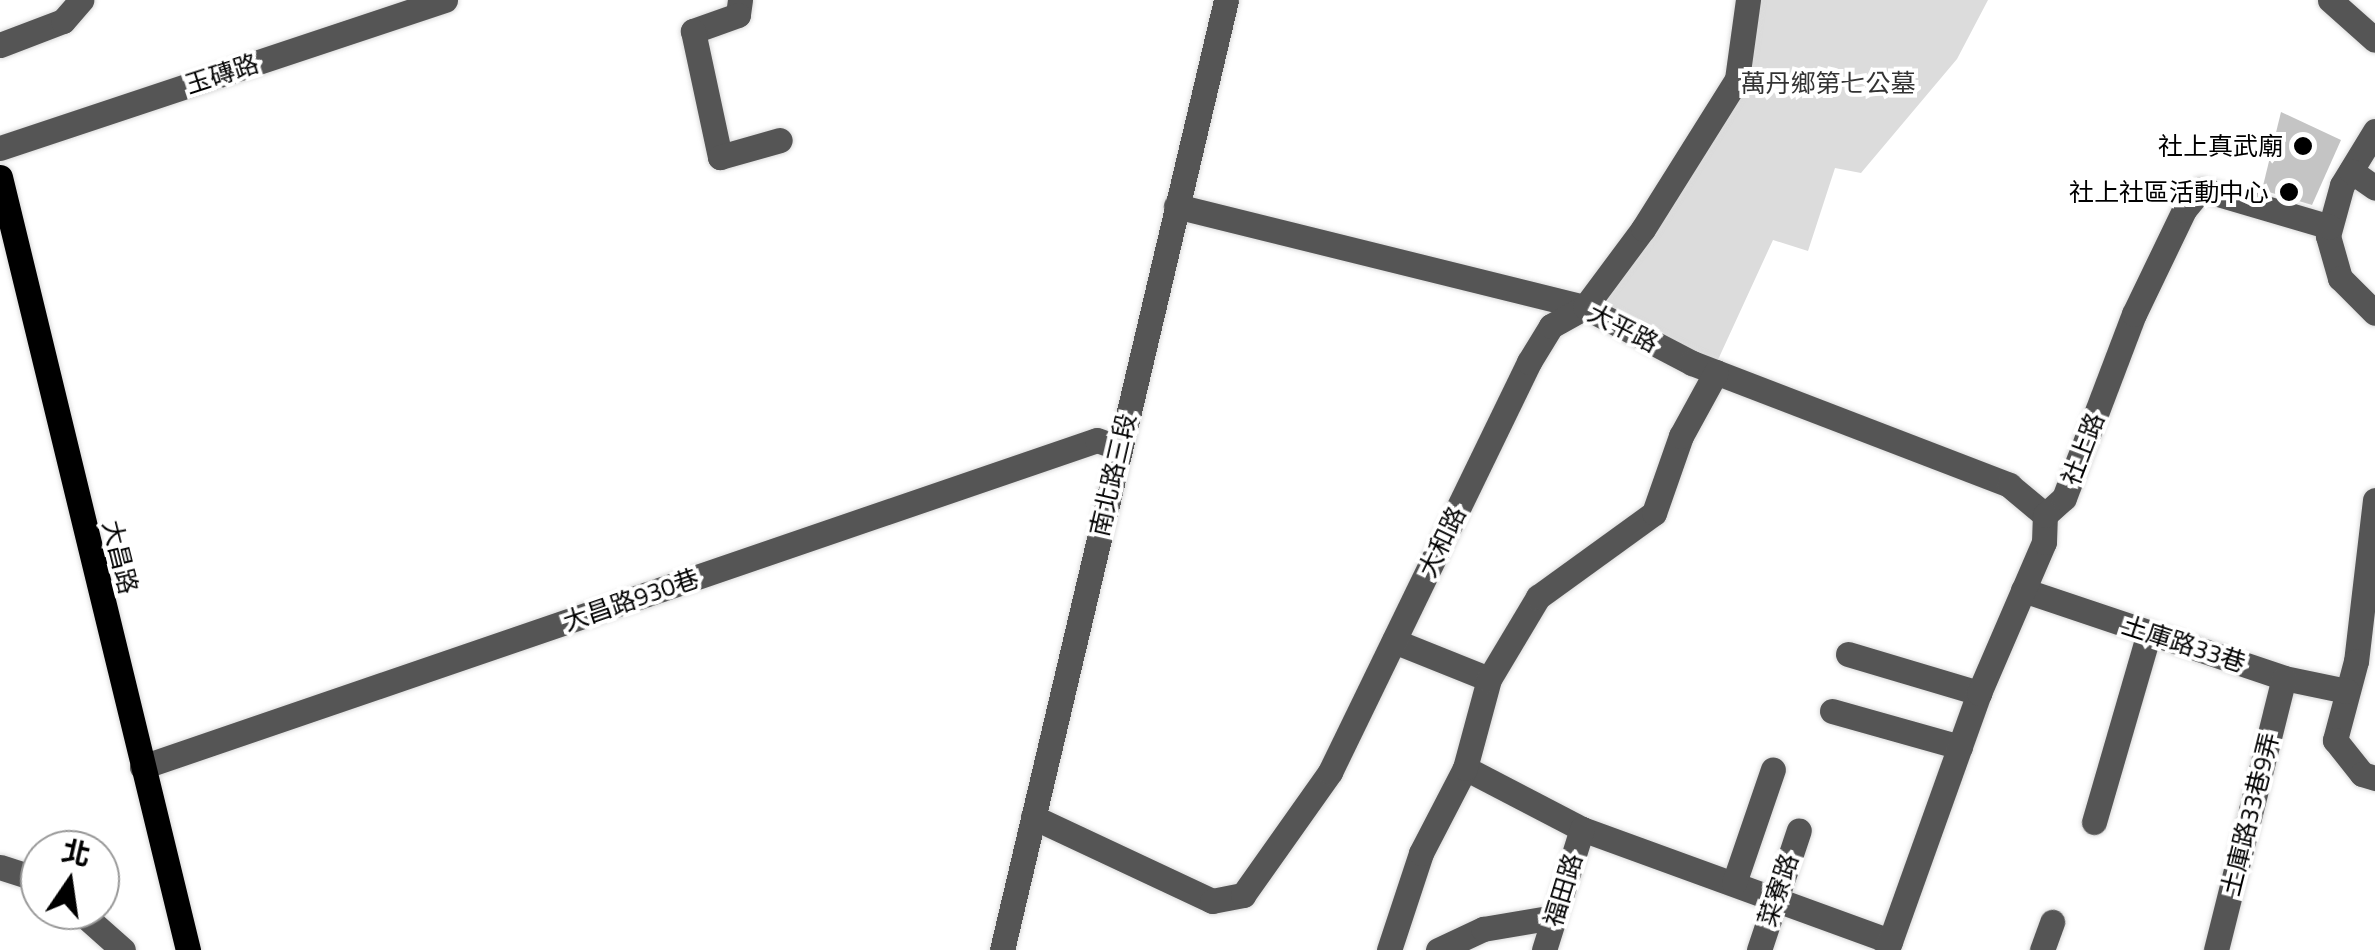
<!DOCTYPE html>
<html>
<head>
<meta charset="utf-8">
<style>
  body { margin:0 }
  #map { position:relative; width:2375px; height:950px; overflow:hidden; background:#fff; font-family:"Titillium Web","Noto Sans TC",sans-serif }
  div>[style] { position:absolute }
  [style*='--x'] { left:calc(var(--x)*1px); top:calc(var(--y)*1px); width:calc(var(--w)*1px); rotate:calc(var(--a)*1deg) }
  .green>* { inset:0; background:#dcdcdc }
  .building>* { inset:0; background:#c4c4c4 }
  .roads { filter:drop-shadow(0 0 2px #dbdbdb) drop-shadow(0 0 2px #dbdbdb) }
  .minor>* { height:25px; margin:-12.5px; padding:0 12.5px; transform-origin:12.5px; border-radius:12.5px; background:#555 }
  .major>* { height:25px; margin:-12.5px; padding:0 12.5px; transform-origin:12.5px; border-radius:12.5px; background:#000 }
  .dots>* { width:28px; height:28px; translate:-50% -50%; box-sizing:border-box; border:5px solid #fff; border-radius:50% }
  span { translate:-50% -50%; white-space:nowrap; text-align:center; line-height:1.15; -webkit-text-stroke:8px #fff; paint-order:stroke }
  .street-label { font-size:25px; color:#000 }
  .park-label { font-size:25px; color:#333 }
  .poi-label { font-size:25px; color:#000 }
  .right { translate:-100% -50%; text-align:right }
  .north { position:absolute; left:20px; top:830px; width:100px; height:100px; box-sizing:border-box; background:#fff; border:2px solid #999; border-radius:50%; rotate:13deg; font-size:28px; font-weight:700; line-height:40px; text-align:center; color:#000 }
  .north::after { content:''; display:block; margin:auto; width:35px; height:45px; background:#000; clip-path:polygon(50% 0,100% 100%,50% 72%,0 100%) }
</style>
</head>
<body>
<div id="map">
  <div class="green">
    <div style="clip-path:polygon(1760px 0,1988px 0,1957px 59px,1861px 173px,1835px 168px,1808px 251px,1773px 240px,1716px 364px,1598px 303px,1745px 83px)"></div>
  </div>
  <div class="building">
    <div style="clip-path:polygon(2281px 112px,2341px 140px,2312px 205px,2262px 190px)"></div>
  </div>
  <div class="roads">
    <div class="minor">
      <div style="--x:740;--y:0;--w:15;--a:98"></div>
      <div style="--x:738;--y:15;--w:48;--a:160.4"></div>
      <div style="--x:693;--y:31;--w:129;--a:77.9"></div>
      <div style="--x:720;--y:157;--w:62;--a:-15.8"></div>
      <div style="--x:2330;--y:0;--w:60;--a:41.6"></div>
      <div style="--x:0;--y:45;--w:67;--a:-20.9"></div>
      <div style="--x:63;--y:21;--w:28;--a:-49"></div>
      <div style="--x:2375;--y:131;--w:63;--a:121.4"></div>
      <div style="--x:2342;--y:185;--w:53;--a:105.4"></div>
      <div style="--x:2328;--y:236;--w:44;--a:74.1"></div>
      <div style="--x:2340;--y:278;--w:49;--a:45"></div>
      <div style="--x:0;--y:148;--w:469;--a:-18.4"></div>
      <div style="--x:2351;--y:171;--w:29;--a:35"></div>
      <div style="--x:1176;--y:206;--w:421;--a:13.9"></div>
      <div style="--x:1585;--y:307;--w:121;--a:27.6"></div>
      <div style="--x:1692;--y:363;--w:340;--a:21"></div>
      <div style="--x:2009;--y:485;--w:47;--a:39.8"></div>
      <div style="--x:2375;--y:500;--w:162;--a:96.7"></div>
      <div style="--x:2356;--y:661;--w:82;--a:104.9"></div>
      <div style="--x:2335;--y:740;--w:43;--a:51.5"></div>
      <div style="--x:2362;--y:774;--w:14;--a:17"></div>
      <div style="--x:2023;--y:590;--w:275;--a:18.6"></div>
      <div style="--x:2284;--y:678;--w:64;--a:11.7"></div>
      <div style="--x:1394;--y:641;--w:102;--a:21.8"></div>
      <div style="--x:1848;--y:654;--w:137;--a:16.6"></div>
      <div style="--x:1832;--y:711;--w:133;--a:15.7"></div>
      <div style="--x:142;--y:767;--w:1009;--a:-18.9"></div>
      <div style="--x:1097;--y:440;--w:23;--a:20"></div>
      <div style="--x:1465;--y:768;--w:132;--a:27.5"></div>
      <div style="--x:1582;--y:829;--w:328;--a:20"></div>
      <div style="--x:1033;--y:817;--w:198;--a:25.1"></div>
      <div style="--x:1212;--y:901;--w:32;--a:-11"></div>
      <div style="--x:1243;--y:895;--w:151;--a:-54.7"></div>
      <div style="--x:1330;--y:772;--w:456;--a:-64.1"></div>
      <div style="--x:1529;--y:362;--w:42;--a:-58.6"></div>
      <div style="--x:1551;--y:326;--w:39;--a:-29"></div>
      <div style="--x:1585;--y:307;--w:97;--a:-53.4"></div>
      <div style="--x:1643;--y:229;--w:177;--a:-57.9"></div>
      <div style="--x:1737;--y:79;--w:80;--a:-82.1"></div>
      <div style="--x:2094;--y:822;--w:197;--a:-73.8"></div>
      <div style="--x:0;--y:867;--w:42;--a:18"></div>
      <div style="--x:1734;--y:883;--w:120;--a:-71.1"></div>
      <div style="--x:78;--y:910;--w:60;--a:41.6"></div>
      <div style="--x:1002;--y:950;--w:976;--a:-76.73"></div>
      <div style="--x:1389;--y:950;--w:102;--a:-71.7"></div>
      <div style="--x:1421;--y:853;--w:96;--a:-62.6"></div>
      <div style="--x:1465;--y:768;--w:92;--a:-74.9"></div>
      <div style="--x:1489;--y:679;--w:96;--a:-59.1"></div>
      <div style="--x:1538;--y:597;--w:143;--a:-35.9"></div>
      <div style="--x:1654;--y:513;--w:82;--a:-70.7"></div>
      <div style="--x:1681;--y:436;--w:73;--a:-61.3"></div>
      <div style="--x:1438;--y:950;--w:50;--a:-25"></div>
      <div style="--x:1483;--y:929;--w:72;--a:-9.6"></div>
      <div style="--x:1544;--y:950;--w:127;--a:-72.6"></div>
      <div style="--x:1759;--y:950;--w:126;--a:-71.6"></div>
      <div style="--x:1887;--y:950;--w:273;--a:-70.3"></div>
      <div style="--x:1979;--y:693;--w:164;--a:-66.7"></div>
      <div style="--x:2044;--y:542;--w:27;--a:-88"></div>
      <div style="--x:2045;--y:515;--w:25;--a:-42"></div>
      <div style="--x:2064;--y:498;--w:197;--a:-69.2"></div>
      <div style="--x:2134;--y:314;--w:115;--a:-64.3"></div>
      <div style="--x:2184;--y:210;--w:27;--a:-51"></div>
      <div style="--x:2201;--y:189;--w:134;--a:16.4"></div>
      <div style="--x:2042;--y:950;--w:30;--a:-70"></div>
      <div style="--x:2216;--y:950;--w:280;--a:-76"></div>
    </div>
    <div class="major">
      <div style="--x:0;--y:177;--w:796;--a:76.33"></div>
    </div>
  </div>
  <div class="dots">
    <div style="left:2303px;top:146px;background:#000"></div>
    <div style="left:2289px;top:192px;background:#000"></div>
  </div>
  <div class="street-label">
    <span style="left:222px;top:74px;rotate:-18deg">玉磚路</span>
    <span style="left:1623px;top:328px;rotate:27deg">大平路</span>
    <span style="left:2083px;top:449px;rotate:-69deg">社上路</span>
    <span style="left:1113px;top:475px;rotate:-77deg">南北路三段</span>
    <span style="left:1442px;top:542px;rotate:-64deg">大和路</span>
    <span style="left:120px;top:557px;rotate:76deg">大昌路</span>
    <span style="left:631px;top:600px;rotate:-19deg">大昌路930巷</span>
    <span style="left:2184px;top:644px;rotate:18deg">土庫路33巷</span>
    <span style="left:2250px;top:814px;rotate:-76deg">土庫路33巷9弄</span>
    <span style="left:1563px;top:890px;rotate:-73deg">福田路</span>
    <span style="left:1778px;top:890px;rotate:-71deg">菜寮路</span>
  </div>
  <div class="park-label">
    <span style="left:1828px;top:83px">萬丹鄉第七公墓</span>
  </div>
  <div class="poi-label">
    <span class="right" style="left:2283px;top:146px">社上真武廟</span>
    <span class="right" style="left:2269px;top:192px">社上社區活動中心</span>
  </div>
  <div class="north">北</div>
</div>
</body>
</html>
